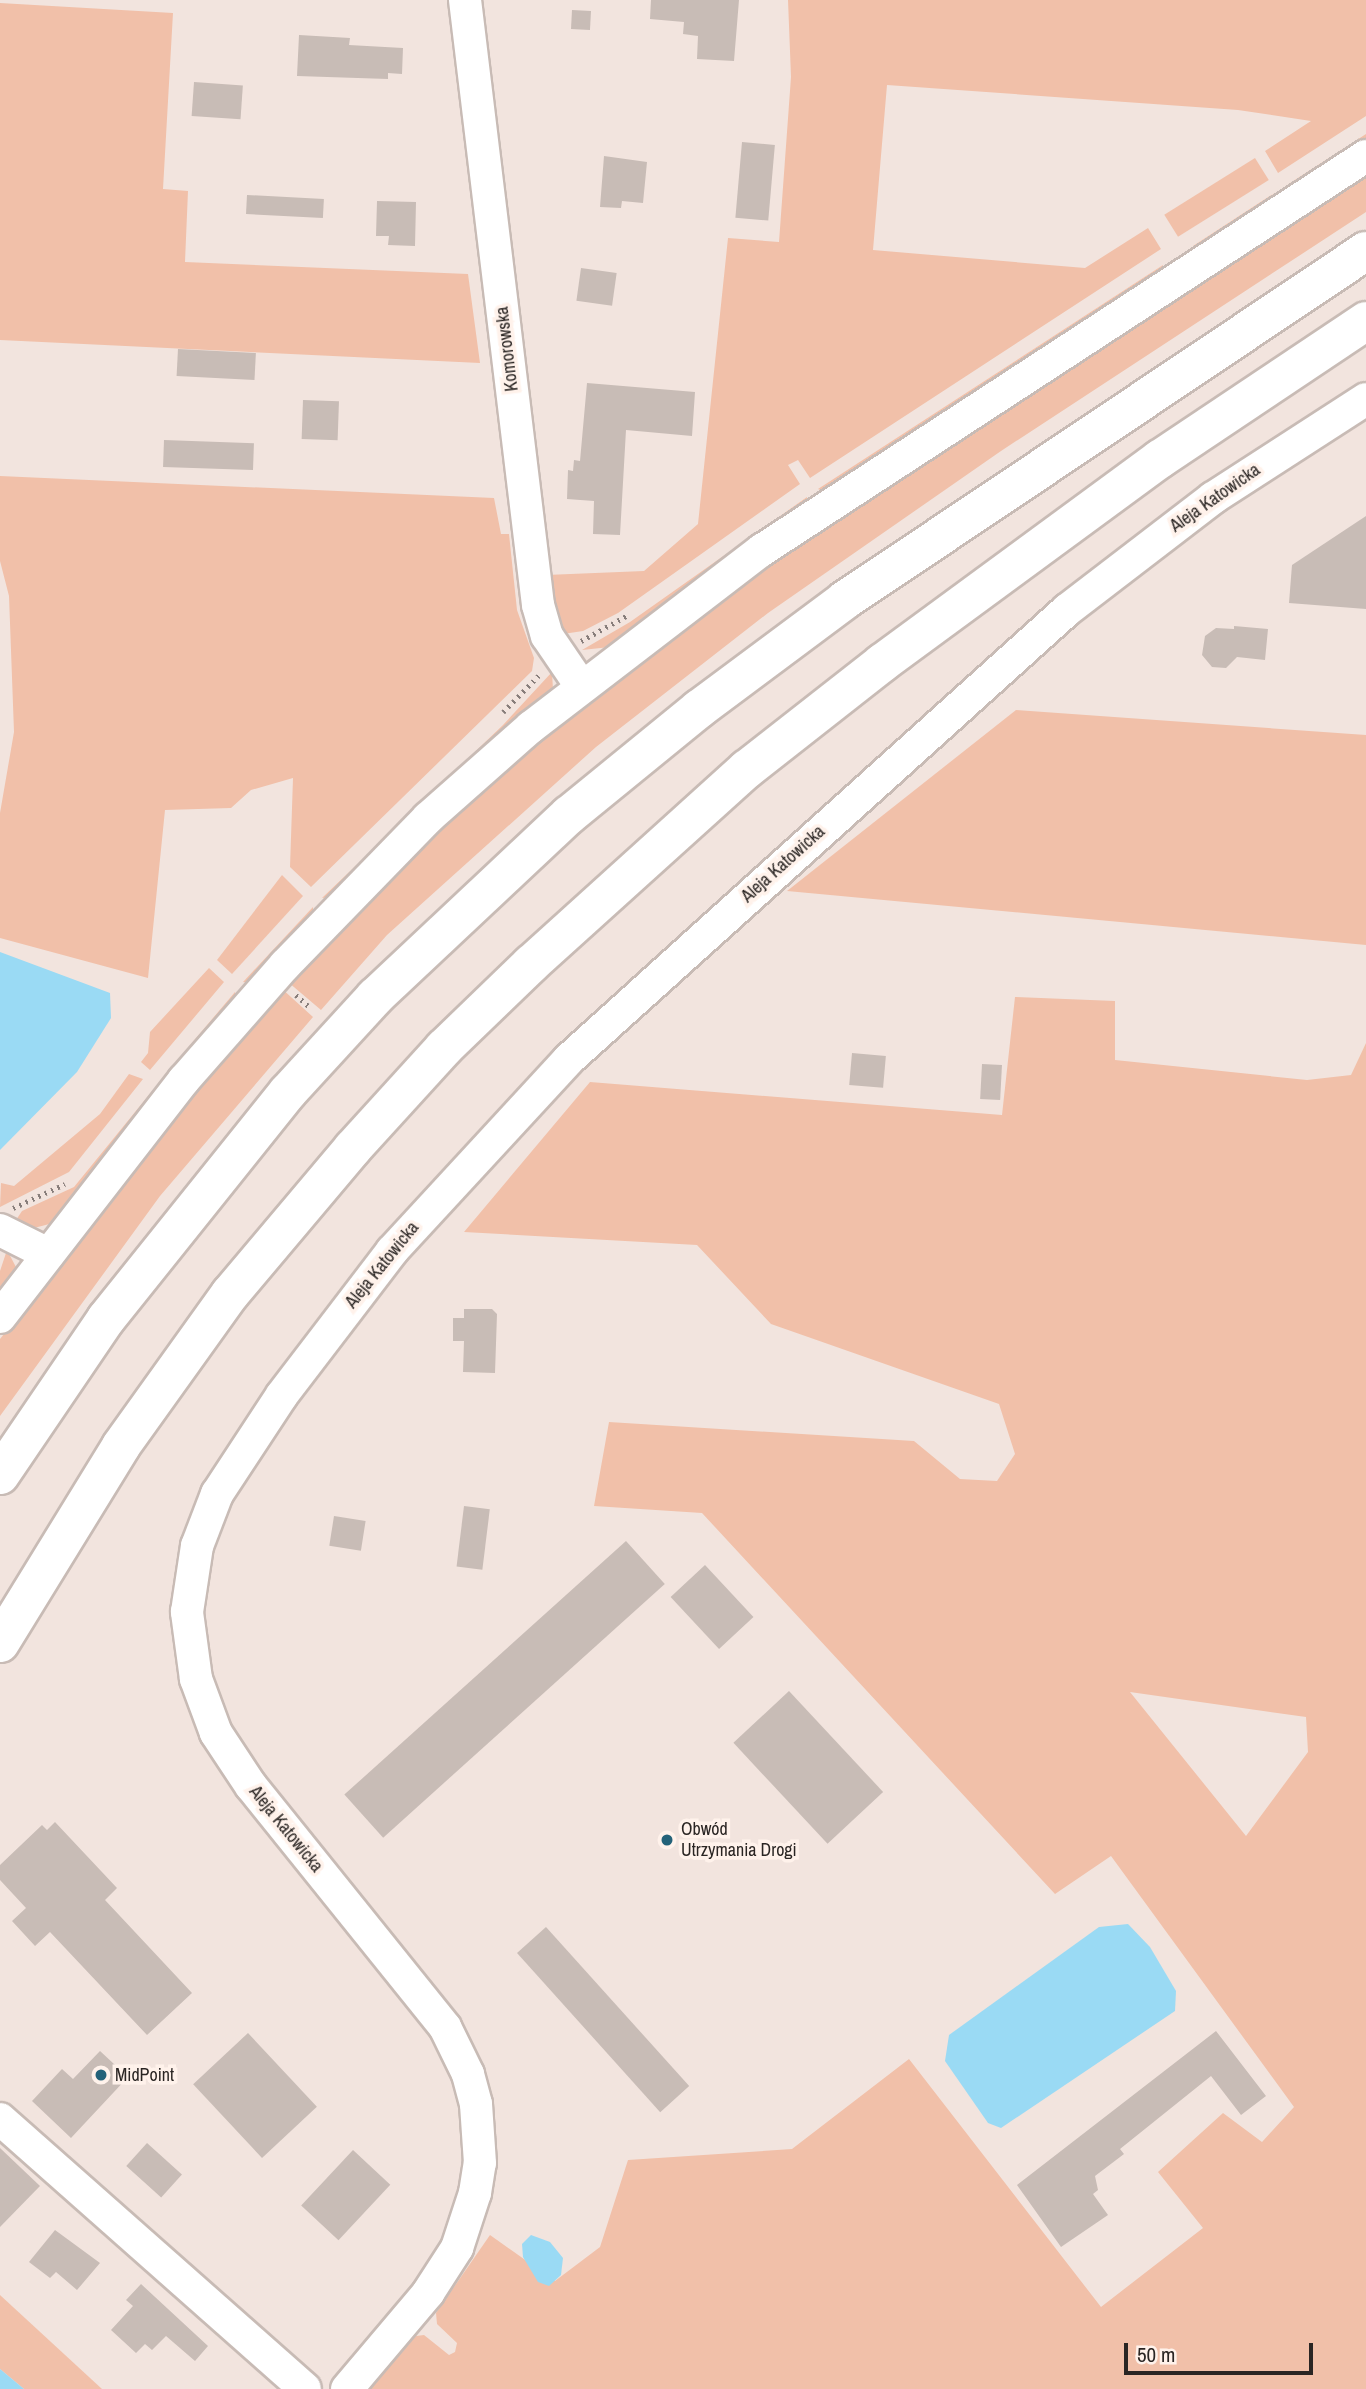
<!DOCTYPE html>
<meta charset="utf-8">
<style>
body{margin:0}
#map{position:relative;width:1366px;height:2389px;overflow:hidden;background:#f2e4de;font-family:"Archivo Narrow",sans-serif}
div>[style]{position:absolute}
.green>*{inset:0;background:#f1c0a9;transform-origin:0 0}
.water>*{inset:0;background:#9adaf4}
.building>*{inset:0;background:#c8bcb6;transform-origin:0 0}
.path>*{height:4.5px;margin-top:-2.25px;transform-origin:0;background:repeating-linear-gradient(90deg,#877d7a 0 2px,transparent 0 7px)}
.roads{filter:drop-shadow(2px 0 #c8bbb5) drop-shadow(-2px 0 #c8bbb5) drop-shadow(0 2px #c8bbb5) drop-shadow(0 -2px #c8bbb5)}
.minor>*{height:32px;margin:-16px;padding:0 16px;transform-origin:16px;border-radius:16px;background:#fff}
.highway>*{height:38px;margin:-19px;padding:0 19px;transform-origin:19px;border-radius:19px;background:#fff}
.dots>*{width:19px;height:19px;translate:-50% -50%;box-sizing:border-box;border:4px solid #fff2eb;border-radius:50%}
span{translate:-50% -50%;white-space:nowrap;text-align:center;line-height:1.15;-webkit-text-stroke:7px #fff2eb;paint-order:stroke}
.street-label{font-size:18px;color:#2a2523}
.poi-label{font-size:18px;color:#2a2523}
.left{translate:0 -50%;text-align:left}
.scale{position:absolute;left:1124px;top:2343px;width:189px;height:32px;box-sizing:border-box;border:4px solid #2a2523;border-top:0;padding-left:9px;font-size:21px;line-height:24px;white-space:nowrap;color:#2a2523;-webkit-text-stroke:5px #fff2eb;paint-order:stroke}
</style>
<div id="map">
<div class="green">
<i style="clip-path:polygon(788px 0,1366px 0,1366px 116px,1278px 173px,1265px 151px,1311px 121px,1238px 110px,887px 85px,873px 250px,1085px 268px,1148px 228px,1161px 249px,810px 478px,798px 460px,788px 465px,800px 484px,618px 613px,583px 631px,563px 634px,546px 575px,644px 571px,698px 524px,728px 238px,779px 242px,791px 77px)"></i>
<i style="clip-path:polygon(0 3px,173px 13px,163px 189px,188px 191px,185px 262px,468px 274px,480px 363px,0 340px)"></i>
<i style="clip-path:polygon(1366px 134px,1366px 142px,1287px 185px)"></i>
<i style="left:1255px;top:158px;width:26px;height:107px;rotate:58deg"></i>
<i style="clip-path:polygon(1366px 171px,1366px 212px,1001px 451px,768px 613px,596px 747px,387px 935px,321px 1010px,288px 982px,441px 824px,567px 713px,771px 561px)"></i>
<i style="clip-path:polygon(1276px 192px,1203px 248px,1193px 246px)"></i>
<i style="clip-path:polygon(1163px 265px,1162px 272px,825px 492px,818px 489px)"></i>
<i style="clip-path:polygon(0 476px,494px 498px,501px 534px,509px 534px,517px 610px,534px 658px,532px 671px,311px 887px,290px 867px,293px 778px,251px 790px,231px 808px,165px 810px,148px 978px,0 938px,0 813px,14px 732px,9px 596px,0 561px)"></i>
<i style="clip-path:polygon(807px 497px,807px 502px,610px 647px,582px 650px,630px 622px)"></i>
<i style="clip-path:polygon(552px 672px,553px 690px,331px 897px,322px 898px,503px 725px)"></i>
<i style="clip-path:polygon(1016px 710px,1366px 735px,1366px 945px,787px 891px)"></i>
<i style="clip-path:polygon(282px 875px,303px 896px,232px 974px,217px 960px)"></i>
<i style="clip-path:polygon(313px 907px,313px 917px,250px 983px,243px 982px)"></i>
<i style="clip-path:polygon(209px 968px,224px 982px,150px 1070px,141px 1062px,148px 1053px,150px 1032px)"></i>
<i style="clip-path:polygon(280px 987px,313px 1017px,160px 1196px,0 1416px,0 1339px)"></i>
<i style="clip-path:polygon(235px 992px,236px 1000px,164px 1076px)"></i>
<i style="clip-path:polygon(evenodd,1015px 997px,1115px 1001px,1115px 1060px,1307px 1080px,1351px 1075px,1366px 1043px,1366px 2389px,368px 2389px,416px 2336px,424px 2335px,449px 2355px,455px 2352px,457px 2343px,437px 2324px,436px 2313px,490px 2235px,555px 2281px,600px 2247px,628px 2160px,792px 2149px,909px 2059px,1101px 2307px,1203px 2228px,1158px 2172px,1223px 2113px,1262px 2142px,1294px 2107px,1111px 1856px,1055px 1894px,702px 1513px,594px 1506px,609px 1422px,914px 1441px,960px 1479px,997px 1481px,1015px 1454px,999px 1404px,771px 1324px,697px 1245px,464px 1232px,590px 1082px,1002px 1115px,1015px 997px,1130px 1692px,1306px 1717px,1308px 1752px,1246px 1836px,1130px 1692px)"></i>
<i style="clip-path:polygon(129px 1074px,143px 1079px,69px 1172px,0 1207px,1px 1183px,14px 1186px,100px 1114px)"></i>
<i style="clip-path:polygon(153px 1090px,154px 1098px,57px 1222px,34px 1228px,16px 1220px,22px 1211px,74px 1187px)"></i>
<i style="clip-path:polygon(7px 1250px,17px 1269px,0 1298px,0 1271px)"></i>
<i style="clip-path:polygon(0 2295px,102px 2389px,24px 2389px,0 2369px)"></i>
</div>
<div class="water">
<i style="clip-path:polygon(0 952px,110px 993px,111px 1018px,77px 1072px,0 1150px)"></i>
<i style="clip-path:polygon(1128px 1924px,1150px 1947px,1176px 1991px,1175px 2011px,1001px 2128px,988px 2123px,945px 2061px,949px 2035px,1099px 1927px)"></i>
<i style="clip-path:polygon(531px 2235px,550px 2242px,563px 2258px,561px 2275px,549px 2286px,538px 2282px,523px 2257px,522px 2244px)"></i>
<i style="clip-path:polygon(0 2369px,24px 2389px,0 2389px)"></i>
</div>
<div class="building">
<i style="clip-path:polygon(651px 0,739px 0,734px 61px,697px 59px,698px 36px,683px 34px,684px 22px,650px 19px)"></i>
<i style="left:572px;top:10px;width:19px;height:19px;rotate:3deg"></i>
<i style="clip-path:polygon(299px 35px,350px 38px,349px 45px,403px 48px,402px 74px,388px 73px,388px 79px,297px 76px)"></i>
<i style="left:194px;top:82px;width:49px;height:34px;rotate:4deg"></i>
<i style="left:742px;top:142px;width:33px;height:76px;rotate:5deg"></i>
<i style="clip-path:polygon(604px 156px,647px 162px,643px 203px,622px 201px,621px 208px,600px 207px)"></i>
<i style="left:247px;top:195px;width:77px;height:19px;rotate:3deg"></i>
<i style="clip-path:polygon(377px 201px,416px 202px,415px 246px,388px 245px,389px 236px,376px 236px)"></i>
<i style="left:581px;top:268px;width:36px;height:33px;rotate:8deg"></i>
<i style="left:178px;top:349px;width:78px;height:27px;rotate:3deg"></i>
<i style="clip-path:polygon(587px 383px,695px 392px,692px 436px,626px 430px,620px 535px,593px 534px,594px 501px,567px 499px,568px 470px,573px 471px,574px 460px,580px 461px)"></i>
<i style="left:303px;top:400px;width:36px;height:39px;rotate:2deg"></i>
<i style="left:164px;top:440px;width:90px;height:27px;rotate:2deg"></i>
<i style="clip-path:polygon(1366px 516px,1366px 609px,1289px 603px,1292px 565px)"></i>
<i style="clip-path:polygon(1234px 626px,1268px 629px,1265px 660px,1237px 657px,1226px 668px,1212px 667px,1202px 655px,1205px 636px,1216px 628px,1234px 629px)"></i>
<i style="left:852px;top:1053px;width:34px;height:32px;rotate:5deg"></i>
<i style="left:982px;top:1064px;width:20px;height:35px;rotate:3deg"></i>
<i style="clip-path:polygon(464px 1309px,492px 1309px,497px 1314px,495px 1373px,463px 1372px,464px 1341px,453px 1341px,453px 1318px,464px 1318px)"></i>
<i style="left:464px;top:1506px;width:26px;height:61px;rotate:7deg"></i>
<i style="left:334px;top:1516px;width:32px;height:30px;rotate:9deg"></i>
<i style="left:626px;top:1541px;width:58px;height:379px;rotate:48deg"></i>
<i style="left:705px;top:1565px;width:71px;height:47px;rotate:47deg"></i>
<i style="left:789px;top:1691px;width:138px;height:76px;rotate:47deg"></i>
<i style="clip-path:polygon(55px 1822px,117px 1888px,105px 1900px,192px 1993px,147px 2035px,50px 1932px,35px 1946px,12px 1921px,26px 1908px,0 1880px,0 1865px,42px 1825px,47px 1830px)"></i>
<i style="left:546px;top:1927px;width:214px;height:39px;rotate:48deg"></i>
<i style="clip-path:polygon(1216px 2031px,1266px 2096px,1241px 2115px,1211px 2076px,1120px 2149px,1124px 2154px,1095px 2176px,1098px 2190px,1093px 2194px,1108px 2215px,1061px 2247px,1017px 2185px)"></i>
<i style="left:248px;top:2033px;width:101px;height:75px;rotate:47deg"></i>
<i style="clip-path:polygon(100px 2051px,128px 2077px,71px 2138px,32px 2101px,62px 2069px,73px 2079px)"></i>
<i style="left:147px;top:2143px;width:47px;height:31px;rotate:42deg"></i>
<i style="clip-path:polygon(0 2148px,40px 2186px,0 2227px)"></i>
<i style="left:353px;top:2150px;width:51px;height:76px;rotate:43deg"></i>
<i style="clip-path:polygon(55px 2230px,100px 2263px,77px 2290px,56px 2272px,50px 2278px,29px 2262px)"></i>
<i style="clip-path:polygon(141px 2284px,208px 2346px,195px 2361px,166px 2336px,152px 2350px,145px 2344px,136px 2353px,111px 2330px,133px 2306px,126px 2300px)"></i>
</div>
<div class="path">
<i style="left:581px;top:641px;width:54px;rotate:-29deg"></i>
<i style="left:503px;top:712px;width:54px;rotate:-45.7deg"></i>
<i style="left:296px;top:995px;width:20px;rotate:41deg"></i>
<i style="left:13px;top:1208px;width:57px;rotate:-24.8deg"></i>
</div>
<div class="roads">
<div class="minor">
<i style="left:465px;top:0;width:609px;rotate:83.12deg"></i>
<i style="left:538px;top:605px;width:32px;rotate:74deg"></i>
<i style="left:547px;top:636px;width:60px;rotate:55.8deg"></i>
<i style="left:0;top:1230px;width:54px;rotate:26.6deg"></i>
<i style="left:0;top:1317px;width:300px;rotate:-52.2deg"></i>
<i style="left:184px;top:1080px;width:153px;rotate:-48.7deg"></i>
<i style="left:285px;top:965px;width:205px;rotate:-45.8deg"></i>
<i style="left:428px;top:818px;width:137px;rotate:-41.5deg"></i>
<i style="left:531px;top:727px;width:291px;rotate:-37.5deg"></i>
<i style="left:762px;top:550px;width:721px;rotate:-33.12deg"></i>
<i style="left:0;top:2119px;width:407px;rotate:41.5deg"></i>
<i style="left:347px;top:2389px;width:126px;rotate:-49.8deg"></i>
<i style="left:428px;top:2293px;width:54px;rotate:-57.2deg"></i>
<i style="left:457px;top:2248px;width:58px;rotate:-71.9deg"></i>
<i style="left:475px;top:2193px;width:30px;rotate:-81deg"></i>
<i style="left:480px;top:2163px;width:59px;rotate:-93.9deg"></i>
<i style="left:476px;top:2104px;width:31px;rotate:-105deg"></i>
<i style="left:468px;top:2074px;width:52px;rotate:-116.1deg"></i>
<i style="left:445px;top:2027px;width:309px;rotate:-128.8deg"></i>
<i style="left:251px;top:1786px;width:64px;rotate:-123.4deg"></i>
<i style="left:216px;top:1733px;width:58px;rotate:-110.3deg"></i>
<i style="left:196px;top:1679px;width:68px;rotate:-97.7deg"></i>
<i style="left:187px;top:1612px;width:67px;rotate:-81.4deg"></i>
<i style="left:197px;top:1546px;width:56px;rotate:-69deg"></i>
<i style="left:217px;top:1494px;width:118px;rotate:-56.7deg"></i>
<i style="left:282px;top:1395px;width:181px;rotate:-52.6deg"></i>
<i style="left:392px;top:1251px;width:260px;rotate:-47.3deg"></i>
<i style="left:568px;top:1060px;width:672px;rotate:-42.04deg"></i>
<i style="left:1067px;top:610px;width:184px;rotate:-37.5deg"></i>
<i style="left:1213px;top:498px;width:182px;rotate:-32.9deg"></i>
</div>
<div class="highway">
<i style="left:0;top:1475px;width:189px;rotate:-55.8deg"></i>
<i style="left:106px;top:1319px;width:291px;rotate:-51.3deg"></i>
<i style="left:288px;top:1092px;width:129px;rotate:-47.5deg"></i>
<i style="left:375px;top:997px;width:266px;rotate:-43.2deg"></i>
<i style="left:569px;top:815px;width:168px;rotate:-39.2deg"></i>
<i style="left:699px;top:709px;width:182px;rotate:-36.7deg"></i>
<i style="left:845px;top:600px;width:627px;rotate:-33.82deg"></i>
<i style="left:0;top:1643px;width:231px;rotate:-58.4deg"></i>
<i style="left:121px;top:1446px;width:187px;rotate:-54.4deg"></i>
<i style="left:230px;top:1294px;width:191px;rotate:-49.9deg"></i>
<i style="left:353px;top:1148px;width:135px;rotate:-47.7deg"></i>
<i style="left:444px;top:1048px;width:121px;rotate:-44deg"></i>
<i style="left:531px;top:964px;width:291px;rotate:-42.1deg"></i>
<i style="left:747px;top:769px;width:172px;rotate:-38.1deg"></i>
<i style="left:882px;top:663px;width:345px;rotate:-36.3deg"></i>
<i style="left:1160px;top:459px;width:248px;rotate:-33.8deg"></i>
</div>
</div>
<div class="dots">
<i style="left:667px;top:1840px;background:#246279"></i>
<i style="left:101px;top:2075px;background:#246279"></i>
</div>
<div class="street-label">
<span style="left:507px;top:349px;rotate:-97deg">Komorowska</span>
<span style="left:1215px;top:498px;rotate:-35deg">Aleja Katowicka</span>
<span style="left:783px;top:864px;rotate:-42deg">Aleja Katowicka</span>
<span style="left:382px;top:1265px;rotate:-51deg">Aleja Katowicka</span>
<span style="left:286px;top:1829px;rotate:51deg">Aleja Katowicka</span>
</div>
<div class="poi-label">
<span class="left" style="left:681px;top:1840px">Obwód<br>Utrzymania Drogi</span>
<span class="left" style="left:115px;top:2075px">MidPoint</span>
</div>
<div class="scale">50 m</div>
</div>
